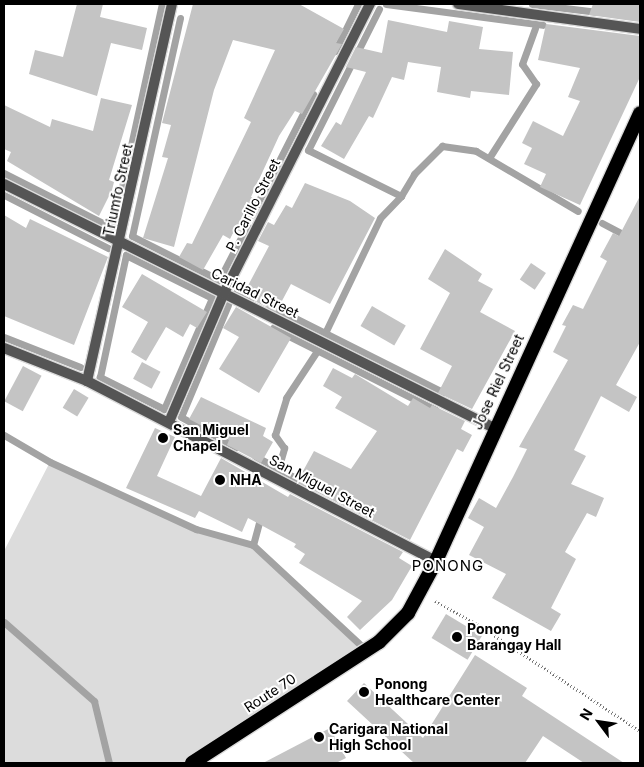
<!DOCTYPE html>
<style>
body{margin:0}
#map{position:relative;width:644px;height:767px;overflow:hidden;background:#fff;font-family:Inter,sans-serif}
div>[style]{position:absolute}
.green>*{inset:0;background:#dcdcdc}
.stream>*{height:7px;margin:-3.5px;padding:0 3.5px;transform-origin:3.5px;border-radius:3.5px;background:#a3a3a3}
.building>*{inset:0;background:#c4c4c4;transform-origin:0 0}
.path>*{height:3px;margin-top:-1.5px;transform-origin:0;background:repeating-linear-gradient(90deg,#777 0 1px,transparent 0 3.5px)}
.roads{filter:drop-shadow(1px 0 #dbdbdb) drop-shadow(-1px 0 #dbdbdb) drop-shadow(0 1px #dbdbdb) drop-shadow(0 -1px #dbdbdb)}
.minor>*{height:10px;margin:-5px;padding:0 5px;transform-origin:5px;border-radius:5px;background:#555}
.trunk>*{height:14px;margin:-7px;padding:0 7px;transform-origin:7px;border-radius:7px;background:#000}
.dots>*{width:14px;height:14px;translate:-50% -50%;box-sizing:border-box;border:2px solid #fff;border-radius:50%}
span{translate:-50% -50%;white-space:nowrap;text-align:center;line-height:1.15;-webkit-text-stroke:4px #fff;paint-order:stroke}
.street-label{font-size:14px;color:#000}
.poi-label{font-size:14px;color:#000;font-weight:700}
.left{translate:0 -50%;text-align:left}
.neighbourhood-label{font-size:15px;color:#000;letter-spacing:1px}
.frame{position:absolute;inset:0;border:5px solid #000;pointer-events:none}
.north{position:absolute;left:574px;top:697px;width:50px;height:50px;-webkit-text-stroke:4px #fff;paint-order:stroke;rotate:301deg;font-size:14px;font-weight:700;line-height:20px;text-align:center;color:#000}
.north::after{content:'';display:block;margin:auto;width:18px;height:22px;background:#000;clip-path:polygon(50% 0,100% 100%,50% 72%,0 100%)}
</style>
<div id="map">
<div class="green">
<i style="clip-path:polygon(50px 462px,196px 529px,253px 545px,366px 650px,192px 763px,4px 763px,4px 551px)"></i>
</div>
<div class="stream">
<i style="left:386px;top:4px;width:158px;rotate:7.6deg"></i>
<i style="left:532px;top:4px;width:66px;rotate:6.9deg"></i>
<i style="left:379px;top:9px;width:158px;rotate:116.7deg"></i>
<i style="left:308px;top:150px;width:104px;rotate:26.3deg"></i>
<i style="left:180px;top:18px;width:223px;rotate:102.4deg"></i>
<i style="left:132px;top:236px;width:97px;rotate:26.8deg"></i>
<i style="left:219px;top:280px;width:61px;rotate:-62.6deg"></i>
<i style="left:335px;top:51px;width:52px;rotate:-63.9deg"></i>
<i style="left:489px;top:158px;width:88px;rotate:-57.6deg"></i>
<i style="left:536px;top:84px;width:24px;rotate:-125deg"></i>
<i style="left:522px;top:64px;width:38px;rotate:-70deg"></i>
<i style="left:4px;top:173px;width:122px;rotate:26.8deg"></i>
<i style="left:113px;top:228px;width:229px;rotate:-77.7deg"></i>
<i style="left:4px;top:195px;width:117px;rotate:27deg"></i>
<i style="left:251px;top:216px;width:137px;rotate:-63.1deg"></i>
<i style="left:602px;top:223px;width:43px;rotate:27.8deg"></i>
<i style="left:126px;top:255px;width:96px;rotate:26.6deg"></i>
<i style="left:212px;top:298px;width:121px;rotate:113.4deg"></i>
<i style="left:164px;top:409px;width:72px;rotate:-153.4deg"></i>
<i style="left:100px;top:377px;width:125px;rotate:-78deg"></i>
<i style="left:237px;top:290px;width:17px;rotate:24deg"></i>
<i style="left:228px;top:305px;width:121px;rotate:112.8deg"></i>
<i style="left:181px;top:417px;width:63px;rotate:28.6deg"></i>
<i style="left:269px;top:305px;width:195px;rotate:26.6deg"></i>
<i style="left:273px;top:328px;width:182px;rotate:26.7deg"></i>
<i style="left:325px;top:333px;width:127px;rotate:-64.4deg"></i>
<i style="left:380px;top:218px;width:30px;rotate:-46deg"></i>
<i style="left:401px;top:196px;width:26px;rotate:-59deg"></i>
<i style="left:414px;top:174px;width:40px;rotate:-45deg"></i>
<i style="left:442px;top:146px;width:34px;rotate:8deg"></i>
<i style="left:476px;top:151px;width:118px;rotate:30.5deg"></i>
<i style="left:4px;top:337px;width:82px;rotate:21.5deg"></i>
<i style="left:4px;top:435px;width:53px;rotate:30.4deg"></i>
<i style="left:50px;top:462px;width:161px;rotate:24.7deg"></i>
<i style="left:196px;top:529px;width:59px;rotate:15.7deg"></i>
<i style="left:253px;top:545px;width:154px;rotate:42.9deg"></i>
<i style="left:255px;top:456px;width:57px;rotate:28.4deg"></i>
<i style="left:279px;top:466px;width:19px;rotate:-74deg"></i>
<i style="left:284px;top:448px;width:16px;rotate:-125deg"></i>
<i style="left:275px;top:435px;width:39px;rotate:-73deg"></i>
<i style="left:286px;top:398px;width:56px;rotate:-56.6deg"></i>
<i style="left:253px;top:545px;width:31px;rotate:-75deg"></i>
<i style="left:4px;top:622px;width:120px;rotate:41.3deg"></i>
<i style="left:94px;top:701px;width:64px;rotate:76.4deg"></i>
</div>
<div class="building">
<i style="clip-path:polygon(77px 4px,103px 4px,100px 17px,147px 28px,142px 50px,111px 43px,97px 96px,29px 74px,35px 50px,63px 57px)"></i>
<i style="clip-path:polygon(193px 4px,299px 4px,344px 29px,336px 43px,342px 44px,302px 114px,295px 111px,279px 136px,251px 197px,258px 201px,246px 234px,235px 229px,230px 239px,223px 235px,203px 270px,179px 257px,187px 243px,192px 244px,251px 122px,244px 118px,275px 50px,233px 40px,214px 90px,174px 247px,143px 238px,168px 158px,162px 157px,171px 125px,162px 123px)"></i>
<i style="clip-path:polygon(593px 4px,640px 4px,640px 22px,589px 15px)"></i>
<i style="clip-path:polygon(388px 20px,447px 32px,449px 21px,483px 27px,479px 49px,513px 52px,509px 95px,471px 91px,470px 98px,437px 92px,441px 67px,408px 62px,404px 80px,392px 77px,373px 118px,369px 116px,344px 159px,321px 146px,336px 122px,341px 125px,366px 72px,346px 67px,356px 47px,382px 53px)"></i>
<i style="clip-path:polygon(546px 24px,640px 36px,640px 77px,580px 205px,540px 187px,546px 174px,524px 164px,532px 148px,522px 143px,533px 121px,563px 136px,580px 101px,568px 97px,580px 68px,538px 60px)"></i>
<i style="clip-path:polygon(101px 98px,132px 105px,109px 180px,114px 182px,112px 190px,99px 216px,7px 161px,11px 152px,4px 149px,4px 105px,50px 127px,52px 119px,93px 131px)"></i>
<i style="clip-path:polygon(305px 183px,350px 201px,375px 218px,330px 304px,291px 284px,276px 312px,243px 295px,269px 246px,258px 241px,268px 222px,274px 225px,286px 205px,292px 208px)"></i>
<i style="clip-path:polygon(640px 196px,640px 342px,616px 385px,637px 397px,629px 412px,601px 396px,574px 450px,586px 456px,571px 484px,604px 498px,596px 517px,587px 513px,565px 552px,576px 559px,551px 608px,561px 614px,551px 631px,492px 598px,506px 574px,469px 555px,484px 527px,468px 518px,479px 498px,496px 508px,513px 477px,527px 449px,519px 447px,568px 360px,553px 352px,566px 326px,562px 325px,573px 305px,583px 309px,607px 261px,600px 257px,613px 233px,619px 236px)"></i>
<i style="clip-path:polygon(4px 215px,26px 228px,30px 219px,108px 257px,74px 345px,4px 316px)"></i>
<i style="clip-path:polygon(445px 249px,482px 274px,478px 281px,493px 289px,480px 312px,515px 331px,472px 409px,438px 393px,452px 366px,420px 349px,450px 293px,428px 279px)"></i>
<i style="left:531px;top:263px;width:18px;height:20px;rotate:34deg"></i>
<i style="clip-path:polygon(142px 274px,207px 312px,197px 328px,190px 324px,183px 337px,166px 327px,146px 361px,131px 352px,148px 322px,122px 307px)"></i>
<i style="left:372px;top:306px;width:39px;height:23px;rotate:30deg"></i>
<i style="clip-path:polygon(236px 307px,291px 338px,259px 393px,219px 369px,239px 337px,223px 328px)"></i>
<i style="left:142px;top:362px;width:21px;height:19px;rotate:28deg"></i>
<i style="left:23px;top:366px;width:21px;height:40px;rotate:28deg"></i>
<i style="clip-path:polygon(333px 368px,352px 378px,355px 374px,408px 406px,413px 398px,430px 408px,432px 405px,465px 421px,461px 429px,472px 435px,463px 452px,457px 449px,410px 540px,297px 482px,314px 451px,351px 469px,377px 431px,335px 408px,342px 397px,323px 386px)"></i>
<i style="left:74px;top:389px;width:17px;height:22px;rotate:31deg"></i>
<i style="clip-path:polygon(201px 397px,266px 428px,263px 436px,273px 442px,261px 463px,227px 445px,229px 440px,189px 419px)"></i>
<i style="clip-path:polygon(155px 428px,175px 437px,157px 476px,201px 496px,221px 458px,288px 497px,290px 494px,403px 552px,399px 558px,412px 566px,392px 600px,360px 630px,347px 617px,362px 601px,299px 563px,305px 554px,294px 547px,296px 544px,248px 518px,242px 532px,199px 511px,195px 518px,126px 488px)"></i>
<i style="left:446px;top:614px;width:42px;height:28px;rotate:31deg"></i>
<i style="clip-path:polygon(475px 655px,527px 688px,522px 696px,624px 763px,584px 763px,543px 736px,525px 763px,414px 763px,347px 701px,364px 683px,423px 738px)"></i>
<i style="clip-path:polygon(330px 728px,346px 758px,336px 763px,263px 763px)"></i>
</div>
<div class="path">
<i style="left:435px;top:601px;width:48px;rotate:28.7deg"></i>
<i style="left:477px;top:624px;width:195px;rotate:33.3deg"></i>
</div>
<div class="roads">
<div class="minor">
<i style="left:458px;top:4px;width:184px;rotate:7.8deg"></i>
<i style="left:4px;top:184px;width:547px;rotate:26.47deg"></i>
<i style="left:4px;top:348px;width:89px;rotate:21.7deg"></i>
<i style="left:87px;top:381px;width:393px;rotate:27.3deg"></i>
<i style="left:87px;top:381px;width:386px;rotate:-77.3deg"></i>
<i style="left:169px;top:422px;width:140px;rotate:-66.9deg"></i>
<i style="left:224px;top:293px;width:324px;rotate:-63.2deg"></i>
</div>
<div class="trunk">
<i style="left:192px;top:763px;width:223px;rotate:-32.9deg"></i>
<i style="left:379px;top:642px;width:41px;rotate:-45deg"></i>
<i style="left:408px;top:613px;width:59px;rotate:-61.7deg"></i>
<i style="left:436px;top:561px;width:492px;rotate:-65.5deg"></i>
</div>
</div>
<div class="dots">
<i style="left:163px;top:438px;background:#000"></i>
<i style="left:220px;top:480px;background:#000"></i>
<i style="left:457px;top:637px;background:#000"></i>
<i style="left:364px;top:692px;background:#000"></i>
<i style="left:319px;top:737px;background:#000"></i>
</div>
<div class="street-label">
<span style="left:118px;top:190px;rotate:-78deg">Triumfo Street</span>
<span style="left:253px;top:205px;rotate:-63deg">P. Carillo Street</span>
<span style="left:255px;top:293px;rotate:26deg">Caridad Street</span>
<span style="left:498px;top:382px;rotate:-65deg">Jose Riel Street</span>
<span style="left:322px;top:486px;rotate:28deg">San Miguel Street</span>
<span style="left:270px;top:693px;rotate:-33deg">Route 70</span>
</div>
<div class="poi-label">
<span class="left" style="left:173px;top:438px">San Miguel<br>Chapel</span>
<span class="left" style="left:230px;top:480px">NHA</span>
<span class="left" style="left:467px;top:637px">Ponong<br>Barangay Hall</span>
<span class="left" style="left:375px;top:692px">Ponong<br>Healthcare Center</span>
<span class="left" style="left:329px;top:737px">Carigara National<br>High School</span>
</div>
<div class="neighbourhood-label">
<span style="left:448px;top:566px">PONONG</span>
</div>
<div class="frame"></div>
<div class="north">N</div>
</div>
